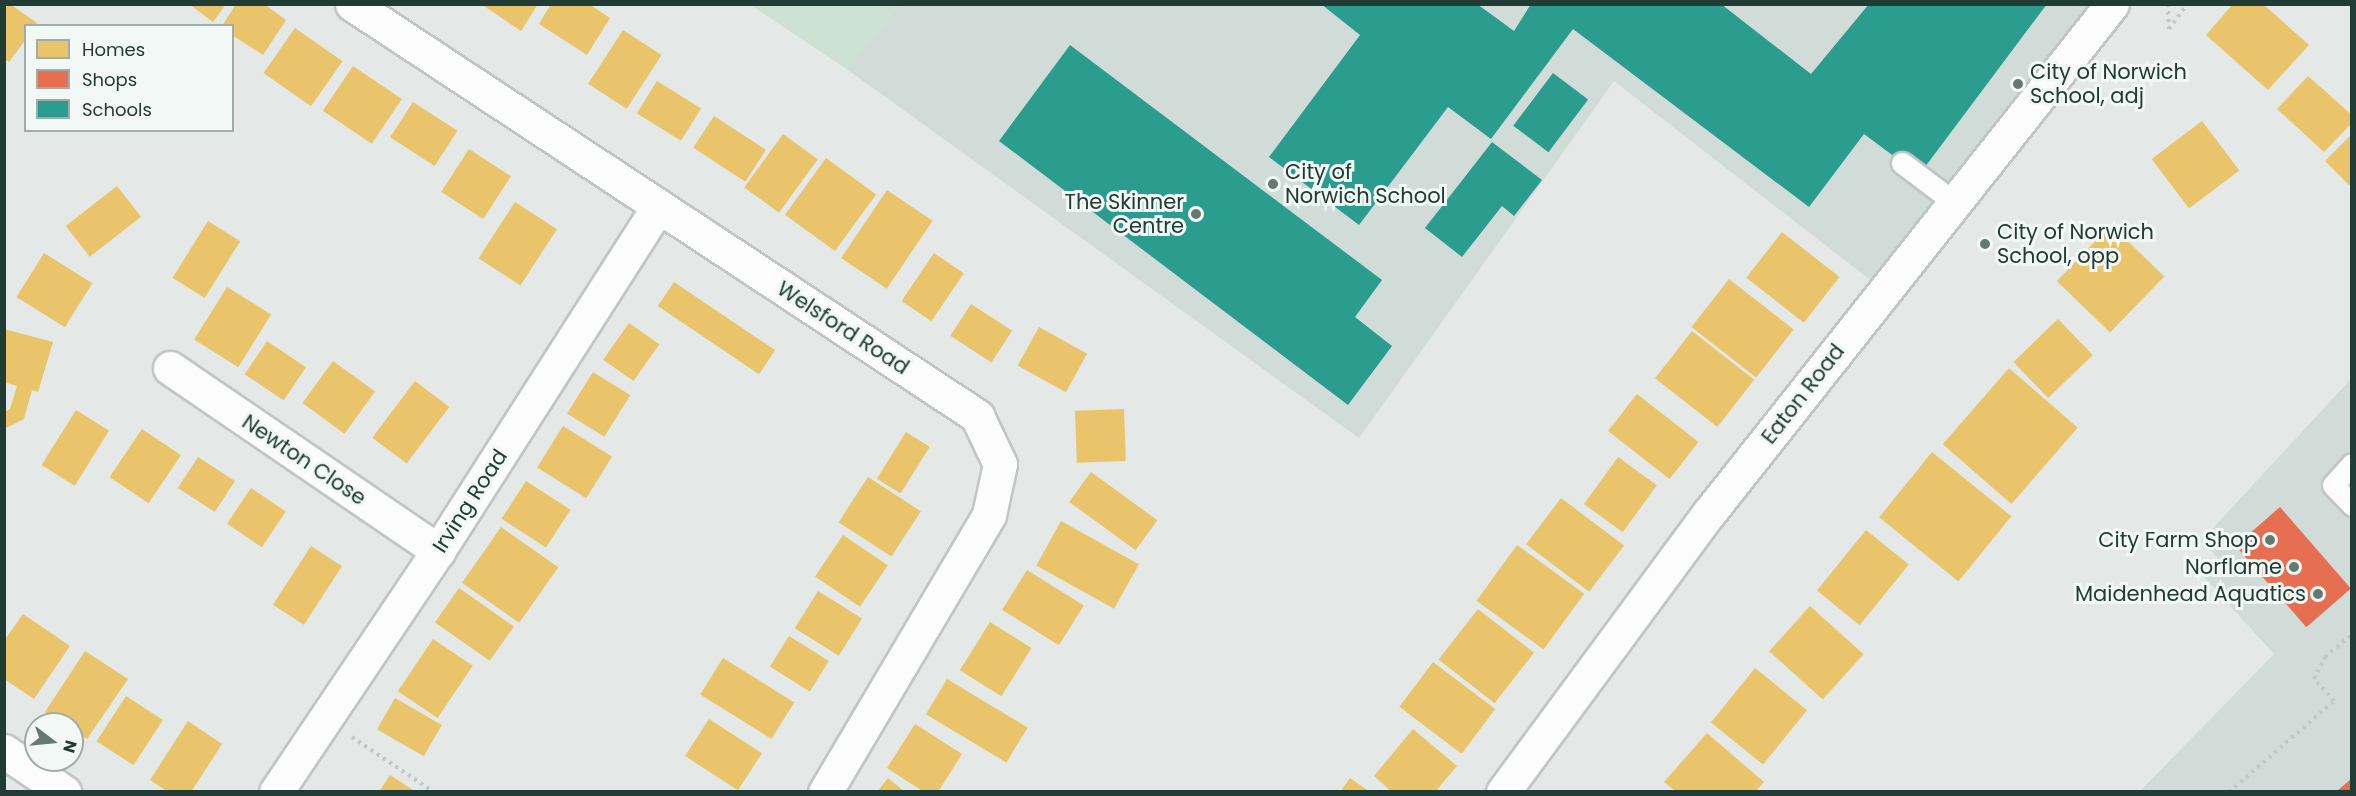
<!DOCTYPE html>
<style>
body{margin:0}
#map{position:relative;width:2356px;height:796px;overflow:hidden;background:#e4e9e7;font-family:Poppins,sans-serif}
div>[style]{position:absolute}
.built>*{inset:0;background:#d1dbd7}
.green>*{inset:0;background:#cde2d3}
.homes>*{inset:0;background:#e9c46a;transform-origin:0 0}
.shops>*{inset:0;background:#e76f51;transform-origin:0 0}
.schools>*{inset:0;background:#2a9d8f;transform-origin:0 0}
.path>*{height:4px;margin-top:-2px;transform-origin:0;background:repeating-linear-gradient(90deg,#c1c9c5 0 3px,transparent 0 7.5px)}
.roads{filter:drop-shadow(2px 0 #c1c6c4) drop-shadow(-2px 0 #c1c6c4) drop-shadow(0 2px #c1c6c4) drop-shadow(0 -2px #c1c6c4)}
.service>*{height:21px;margin:-10.5px;padding:0 10.5px;transform-origin:10.5px;border-radius:10.5px;background:#fbfcfb}
.minor>*{height:33px;margin:-16.5px;padding:0 16.5px;transform-origin:16.5px;border-radius:16.5px;background:#fbfcfb}
.dots>*{width:16px;height:16px;translate:-50% -50%;box-sizing:border-box;border:3px solid #f2f8f5;border-radius:50%}
span{translate:-50% -50%;white-space:nowrap;text-align:center;line-height:1.15;-webkit-text-stroke:6px #f2f8f5;paint-order:stroke}
.poi-label{font-size:21px;color:#213c35}
.left{translate:0 -50%;text-align:left}
.right{translate:-100% -50%;text-align:right}
.street-label{font-size:21px;color:#213c35}
.frame{position:absolute;inset:0;border:6px solid #213c35;pointer-events:none}
.legend{position:absolute;left:24px;top:24px;width:210px;height:108px;box-sizing:border-box;background:#f2f8f5;border:2px solid #9eada8;margin:0;padding:8px 10px;list-style:none;font-size:18px;color:#213c35}
.legend li{display:flex;align-items:center;gap:12px;height:30px}
.legend b{width:30px;border:2px solid #9eada8}
.north{position:absolute;left:24px;top:712px;width:60px;height:60px;box-sizing:border-box;background:#f2f8f5;border:2px solid #9eada8;border-radius:50%;rotate:106deg;font-size:16px;font-weight:700;line-height:24px;text-align:center;color:#213c35}
.north::after{content:'';display:block;margin:auto;width:21px;height:27px;background:#657973;clip-path:polygon(50% 0,100% 100%,50% 72%,0 100%)}
</style>
<div id="map">
<div class="built">
<i style="clip-path:polygon(751px 5px,2108px 5px,1878px 286px,1614px 81px,1359px 438px,848px 70px)"></i>
<i style="clip-path:polygon(2351px 379px,2351px 791px,2139px 792px,2274px 654px,2202px 575px,2218px 558px,2201px 541px)"></i>
</div>
<div class="green">
<i style="clip-path:polygon(751px 5px,901px 4px,901px 5px,848px 70px)"></i>
</div>
<div class="homes">
<i style="clip-path:polygon(4px 4px,10px 4px,37px 23px,35px 26px,26px 26px,26px 39px,9px 62px,4px 59px)"></i>
<i style="clip-path:polygon(189px 4px,226px 4px,213px 22px)"></i>
<i style="clip-path:polygon(236px 4px,264px 4px,286px 20px,263px 55px,232px 35px,232px 26px,222px 26px)"></i>
<i style="clip-path:polygon(481px 4px,538px 4px,521px 31px)"></i>
<i style="clip-path:polygon(551px 4px,589px 4px,610px 18px,587px 55px,539px 24px)"></i>
<i style="clip-path:polygon(2233px 4px,2263px 4px,2309px 45px,2268px 90px,2206px 35px)"></i>
<i style="left:295px;top:28px;width:58px;height:55px;rotate:35deg"></i>
<i style="left:623px;top:30px;width:46px;height:64px;rotate:33deg"></i>
<i style="left:353px;top:66px;width:59px;height:54px;rotate:34deg"></i>
<i style="clip-path:polygon(2308px 76px,2352px 115px,2352px 123px,2324px 152px,2277px 109px)"></i>
<i style="left:657px;top:81px;width:52px;height:38px;rotate:32deg"></i>
<i style="left:413px;top:102px;width:53px;height:42px;rotate:33deg"></i>
<i style="left:714px;top:116px;width:62px;height:38px;rotate:33deg"></i>
<i style="left:2202px;top:121px;width:62px;height:63px;rotate:53deg"></i>
<i style="left:783px;top:134px;width:43px;height:66px;rotate:36deg"></i>
<i style="clip-path:polygon(2352px 134px,2352px 188px,2325px 161px)"></i>
<i style="left:469px;top:149px;width:50px;height:51px;rotate:33deg"></i>
<i style="left:826px;top:158px;width:62px;height:70px;rotate:36deg"></i>
<i style="left:117px;top:186px;width:39px;height:65px;rotate:52deg"></i>
<i style="left:887px;top:190px;width:55px;height:82px;rotate:34deg"></i>
<i style="left:515px;top:202px;width:50px;height:67px;rotate:33deg"></i>
<i style="left:208px;top:221px;width:38px;height:67px;rotate:32deg"></i>
<i style="left:2111px;top:225px;width:74px;height:78px;rotate:44deg"></i>
<i style="left:1782px;top:232px;width:73px;height:58px;rotate:38deg"></i>
<i style="left:44px;top:253px;width:57px;height:52px;rotate:32deg"></i>
<i style="left:934px;top:253px;width:36px;height:58px;rotate:34deg"></i>
<i style="left:1729px;top:279px;width:82px;height:61px;rotate:38deg"></i>
<i style="left:674px;top:282px;width:122px;height:29px;rotate:34deg"></i>
<i style="left:227px;top:287px;width:52px;height:62px;rotate:32deg"></i>
<i style="left:971px;top:304px;width:49px;height:38px;rotate:33deg"></i>
<i style="left:2058px;top:319px;width:50px;height:62px;rotate:46deg"></i>
<i style="left:629px;top:323px;width:37px;height:45px;rotate:35deg"></i>
<i style="left:1039px;top:327px;width:55px;height:44px;rotate:29deg"></i>
<i style="clip-path:polygon(4px 329px,53px 342px,38px 392px,32px 390px,24px 419px,4px 429px,4px 412px,10px 409px,17px 386px,4px 382px)"></i>
<i style="left:1692px;top:331px;width:79px;height:60px;rotate:38deg"></i>
<i style="left:267px;top:341px;width:47px;height:40px;rotate:34deg"></i>
<i style="left:333px;top:361px;width:52px;height:52px;rotate:36deg"></i>
<i style="left:2009px;top:368px;width:91px;height:101px;rotate:41deg"></i>
<i style="left:593px;top:372px;width:44px;height:49px;rotate:32deg"></i>
<i style="left:415px;top:381px;width:43px;height:71px;rotate:37deg"></i>
<i style="left:1637px;top:394px;width:78px;height:47px;rotate:38deg"></i>
<i style="left:1124px;top:409px;width:52px;height:49px;rotate:88deg"></i>
<i style="left:76px;top:410px;width:39px;height:65px;rotate:32deg"></i>
<i style="left:563px;top:426px;width:58px;height:49px;rotate:32deg"></i>
<i style="left:142px;top:429px;width:47px;height:58px;rotate:34deg"></i>
<i style="left:906px;top:432px;width:28px;height:55px;rotate:32deg"></i>
<i style="left:1932px;top:452px;width:102px;height:84px;rotate:39deg"></i>
<i style="left:198px;top:457px;width:44px;height:37px;rotate:33deg"></i>
<i style="left:1618px;top:457px;width:48px;height:58px;rotate:36deg"></i>
<i style="left:1091px;top:472px;width:82px;height:37px;rotate:36deg"></i>
<i style="left:868px;top:477px;width:63px;height:54px;rotate:33deg"></i>
<i style="left:526px;top:481px;width:53px;height:45px;rotate:33deg"></i>
<i style="left:251px;top:488px;width:42px;height:43px;rotate:34deg"></i>
<i style="left:1561px;top:498px;width:79px;height:58px;rotate:37deg"></i>
<i style="left:1061px;top:521px;width:89px;height:51px;rotate:29deg"></i>
<i style="left:501px;top:527px;width:70px;height:68px;rotate:35deg"></i>
<i style="left:1866px;top:530px;width:55px;height:78px;rotate:39deg"></i>
<i style="left:843px;top:535px;width:54px;height:50px;rotate:34deg"></i>
<i style="left:1517px;top:545px;width:83px;height:69px;rotate:36deg"></i>
<i style="left:311px;top:546px;width:37px;height:70px;rotate:33deg"></i>
<i style="left:1027px;top:570px;width:67px;height:47px;rotate:32deg"></i>
<i style="left:459px;top:588px;width:67px;height:42px;rotate:35deg"></i>
<i style="left:818px;top:591px;width:52px;height:44px;rotate:32deg"></i>
<i style="left:1810px;top:606px;width:72px;height:61px;rotate:42deg"></i>
<i style="left:1478px;top:609px;width:71px;height:64px;rotate:38deg"></i>
<i style="clip-path:polygon(23px 614px,70px 646px,34px 699px,4px 679px,4px 641px)"></i>
<i style="left:990px;top:622px;width:49px;height:57px;rotate:32deg"></i>
<i style="left:789px;top:636px;width:47px;height:36px;rotate:32deg"></i>
<i style="left:433px;top:639px;width:48px;height:63px;rotate:34deg"></i>
<i style="clip-path:polygon(85px 651px,128px 679px,87px 739px,72px 729px,72px 724px,64px 724px,45px 712px)"></i>
<i style="left:723px;top:658px;width:84px;height:43px;rotate:32deg"></i>
<i style="left:1433px;top:662px;width:78px;height:56px;rotate:37deg"></i>
<i style="left:1755px;top:668px;width:67px;height:70px;rotate:39deg"></i>
<i style="left:947px;top:679px;width:94px;height:41px;rotate:31deg"></i>
<i style="left:126px;top:696px;width:44px;height:54px;rotate:33deg"></i>
<i style="left:395px;top:698px;width:54px;height:36px;rotate:30deg"></i>
<i style="left:709px;top:719px;width:63px;height:44px;rotate:33deg"></i>
<i style="clip-path:polygon(188px 721px,222px 744px,191px 792px,168px 792px,150px 780px)"></i>
<i style="clip-path:polygon(915px 724px,962px 754px,938px 792px,924px 792px,887px 768px)"></i>
<i style="clip-path:polygon(1413px 729px,1457px 766px,1435px 792px,1392px 792px,1374px 776px)"></i>
<i style="clip-path:polygon(1707px 733px,1764px 782px,1755px 792px,1676px 792px,1664px 782px)"></i>
<i style="clip-path:polygon(390px 775px,416px 792px,379px 792px)"></i>
<i style="clip-path:polygon(888px 778px,905px 792px,877px 792px)"></i>
<i style="clip-path:polygon(1350px 778px,1370px 792px,1340px 792px)"></i>
</div>
<div class="shops">
<i style="left:2280px;top:507px;width:108px;height:59px;rotate:49deg"></i>
<i style="clip-path:polygon(2352px 778px,2352px 792px,2336px 792px)"></i>
</div>
<div class="schools">
<i style="clip-path:polygon(1321px 4px,1477px 4px,1514px 31px,1531px 4px,1721px 4px,1811px 74px,1869px 4px,2047px 4px,1919px 175px,1864px 134px,1809px 207px,1573px 29px,1491px 139px,1448px 107px,1359px 225px,1269px 157px,1360px 35px)"></i>
<i style="clip-path:polygon(1070px 45px,1382px 280px,1355px 317px,1392px 346px,1348px 405px,999px 141px)"></i>
<i style="left:1553px;top:73px;width:44px;height:66px;rotate:37deg"></i>
<i style="clip-path:polygon(1492px 142px,1542px 180px,1514px 216px,1502px 206px,1462px 257px,1425px 228px)"></i>
</div>
<div class="path">
<i style="left:2168px;top:4px;width:25px;rotate:88deg"></i>
<i style="left:2169px;top:29px;width:31px;rotate:-54deg"></i>
<i style="left:352px;top:737px;width:99px;rotate:33.9deg"></i>
<i style="left:2229px;top:792px;width:139px;rotate:-40.9deg"></i>
<i style="left:2334px;top:701px;width:30px;rotate:-132deg"></i>
<i style="left:2314px;top:679px;width:25px;rotate:-63deg"></i>
<i style="left:2325px;top:657px;width:35px;rotate:-40deg"></i>
</div>
<div class="roads">
<div class="service">
<i style="left:1902px;top:163px;width:65px;rotate:36.9deg"></i>
<i style="left:2352px;top:464px;width:28px;rotate:132deg"></i>
<i style="left:2333px;top:485px;width:28px;rotate:46deg"></i>
</div>
<div class="minor">
<i style="left:352px;top:4px;width:749px;rotate:33.39deg"></i>
<i style="left:977px;top:416px;width:53px;rotate:64.4deg"></i>
<i style="left:1000px;top:464px;width:52px;rotate:102.2deg"></i>
<i style="left:989px;top:515px;width:322px;rotate:120.6deg"></i>
<i style="left:170px;top:368px;width:325px;rotate:34.3deg"></i>
<i style="left:4px;top:751px;width:73px;rotate:34.3deg"></i>
<i style="left:276px;top:792px;width:290px;rotate:-56.1deg"></i>
<i style="left:438px;top:551px;width:408px;rotate:-57.4deg"></i>
<i style="left:1503px;top:792px;width:347px;rotate:-53.6deg"></i>
<i style="left:1709px;top:513px;width:649px;rotate:-51.63deg"></i>
</div>
</div>
<div class="dots">
<i style="left:2018px;top:84px;background:#657973"></i>
<i style="left:1273px;top:184px;background:#657973"></i>
<i style="left:1196px;top:214px;background:#657973"></i>
<i style="left:1985px;top:244px;background:#657973"></i>
<i style="left:2270px;top:540px;background:#657973"></i>
<i style="left:2294px;top:567px;background:#657973"></i>
<i style="left:2318px;top:594px;background:#657973"></i>
</div>
<div class="poi-label">
<span class="left" style="left:2030px;top:84px">City of Norwich<br>School, adj</span>
<span class="left" style="left:1285px;top:184px">City of<br>Norwich School</span>
<span class="right" style="left:1184px;top:214px">The Skinner<br>Centre</span>
<span class="left" style="left:1997px;top:244px">City of Norwich<br>School, opp</span>
<span class="right" style="left:2258px;top:540px">City Farm Shop</span>
<span class="right" style="left:2282px;top:567px">Norflame</span>
<span class="right" style="left:2306px;top:594px">Maidenhead Aquatics</span>
</div>
<div class="street-label">
<span style="left:843px;top:328px;rotate:33deg">Welsford Road</span>
<span style="left:1803px;top:394px;rotate:-52deg">Eaton Road</span>
<span style="left:304px;top:460px;rotate:34deg">Newton Close</span>
<span style="left:470px;top:501px;rotate:-57deg">Irving Road</span>
</div>
<div class="frame"></div>
<ul class="legend">
<li><b style="height:16px;background:#e9c46a"></b>Homes</li>
<li><b style="height:16px;background:#e76f51"></b>Shops</li>
<li><b style="height:16px;background:#2a9d8f"></b>Schools</li>
</ul>
<div class="north">N</div>
</div>
